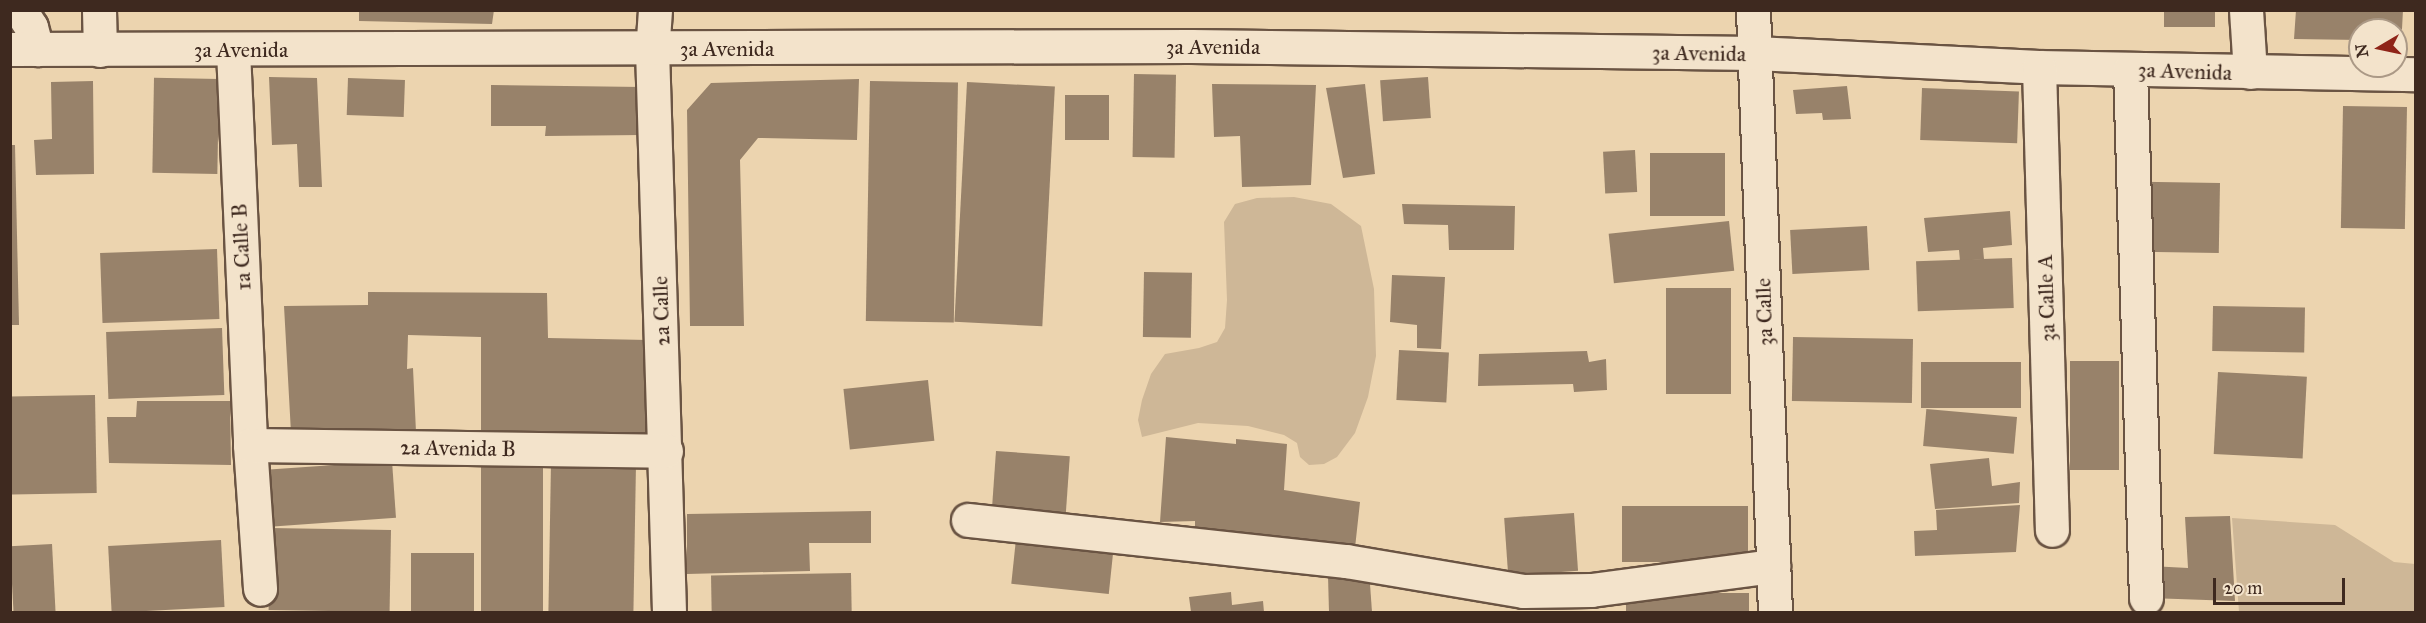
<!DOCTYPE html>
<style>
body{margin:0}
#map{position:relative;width:2426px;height:623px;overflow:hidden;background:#ecd4af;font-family:"IM FELL Great Primer",serif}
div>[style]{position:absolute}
.green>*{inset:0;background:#ceb797}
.building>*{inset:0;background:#98826a;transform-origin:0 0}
.roads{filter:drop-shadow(2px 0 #6a5443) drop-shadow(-2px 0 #6a5443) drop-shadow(0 2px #6a5443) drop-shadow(0 -2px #6a5443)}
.minor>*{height:33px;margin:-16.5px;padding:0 16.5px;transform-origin:16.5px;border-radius:16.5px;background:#f3e3cb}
span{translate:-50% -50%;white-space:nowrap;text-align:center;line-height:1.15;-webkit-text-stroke:6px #f3e3cb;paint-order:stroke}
.street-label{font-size:22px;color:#3e291f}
.frame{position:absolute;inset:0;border:12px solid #3e291f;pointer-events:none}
.north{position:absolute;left:2348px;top:18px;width:60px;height:60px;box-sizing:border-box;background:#f3e3cb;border:2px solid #ab9986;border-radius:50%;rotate:261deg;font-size:16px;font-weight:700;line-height:24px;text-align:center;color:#3e291f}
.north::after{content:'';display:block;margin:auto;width:21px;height:27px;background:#8f2418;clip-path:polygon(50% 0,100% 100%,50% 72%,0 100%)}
.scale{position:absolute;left:2213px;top:578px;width:132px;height:27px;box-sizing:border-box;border:3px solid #3e291f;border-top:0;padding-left:8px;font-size:18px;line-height:21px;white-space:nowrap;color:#3e291f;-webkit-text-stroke:4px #f3e3cb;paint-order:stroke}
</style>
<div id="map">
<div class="green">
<i style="clip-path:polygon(1294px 197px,1331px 204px,1361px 226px,1374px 289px,1376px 356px,1368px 397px,1355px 433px,1337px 457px,1324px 464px,1309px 465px,1300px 457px,1297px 443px,1284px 435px,1248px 426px,1198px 423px,1142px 437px,1138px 420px,1142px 400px,1151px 374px,1165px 354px,1199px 348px,1217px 342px,1225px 328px,1227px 300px,1224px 222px,1235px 204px,1257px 198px)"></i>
<i style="clip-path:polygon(2232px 518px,2335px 525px,2394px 562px,2415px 564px,2415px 612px,2142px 612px,2239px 612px)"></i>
</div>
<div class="building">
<i style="clip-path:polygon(359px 10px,494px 10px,492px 24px,359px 21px)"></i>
<i style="left:2164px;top:10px;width:51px;height:17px"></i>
<i style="clip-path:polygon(2296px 10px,2403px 10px,2402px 29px,2396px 35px,2396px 30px,2360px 30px,2360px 40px,2294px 39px)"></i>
<i style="left:1134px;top:74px;width:42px;height:83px;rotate:1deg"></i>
<i style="clip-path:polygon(269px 77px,317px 78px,322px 187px,299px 187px,297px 144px,272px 145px)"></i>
<i style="left:1428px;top:77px;width:41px;height:48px;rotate:86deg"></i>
<i style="left:348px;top:78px;width:57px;height:37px;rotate:2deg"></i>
<i style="left:219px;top:79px;width:95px;height:65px;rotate:91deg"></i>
<i style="clip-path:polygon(859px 79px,857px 140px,758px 138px,740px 160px,744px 326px,690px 326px,687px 110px,711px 83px)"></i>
<i style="clip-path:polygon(93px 81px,94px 174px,36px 175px,34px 140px,52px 139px,51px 82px)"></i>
<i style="left:870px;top:81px;width:88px;height:240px;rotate:1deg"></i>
<i style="left:967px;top:82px;width:88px;height:240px;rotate:3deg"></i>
<i style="clip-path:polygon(1212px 84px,1316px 85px,1311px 185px,1242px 187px,1240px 136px,1214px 137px)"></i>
<i style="clip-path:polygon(1365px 84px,1375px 174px,1343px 178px,1326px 88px)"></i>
<i style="clip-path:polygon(491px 85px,642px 87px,641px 135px,545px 136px,546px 126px,491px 126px)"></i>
<i style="clip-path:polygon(1847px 86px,1851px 119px,1823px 120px,1822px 113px,1796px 114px,1793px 90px)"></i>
<i style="left:1922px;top:88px;width:97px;height:52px;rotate:2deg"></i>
<i style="left:1109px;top:95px;width:45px;height:44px;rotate:90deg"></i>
<i style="left:2343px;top:106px;width:64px;height:122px;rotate:1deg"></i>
<i style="clip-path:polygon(10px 145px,15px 145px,19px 325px,10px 325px)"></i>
<i style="left:1635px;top:150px;width:42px;height:32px;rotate:87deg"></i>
<i style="left:1650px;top:153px;width:75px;height:63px"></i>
<i style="left:2220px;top:183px;width:70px;height:78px;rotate:91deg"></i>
<i style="clip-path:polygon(1402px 204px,1515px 206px,1514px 250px,1449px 250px,1448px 225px,1404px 224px)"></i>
<i style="clip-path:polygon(2010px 211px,2012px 245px,1983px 248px,1984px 259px,1960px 261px,1959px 250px,1928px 252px,1924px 218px)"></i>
<i style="left:1729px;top:221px;width:50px;height:121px;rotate:84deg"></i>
<i style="left:1867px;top:226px;width:44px;height:77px;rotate:87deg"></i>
<i style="left:217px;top:249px;width:70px;height:117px;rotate:88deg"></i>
<i style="left:2012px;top:258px;width:50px;height:96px;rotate:88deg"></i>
<i style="left:1144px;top:272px;width:48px;height:65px;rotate:1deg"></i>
<i style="clip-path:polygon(1392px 275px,1445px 277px,1441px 349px,1417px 348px,1417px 325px,1390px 322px)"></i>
<i style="left:1666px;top:288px;width:65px;height:106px"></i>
<i style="clip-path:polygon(368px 292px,547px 293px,548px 338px,648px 340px,647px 436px,481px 434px,481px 337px,408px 335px,407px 369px,413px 368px,416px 432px,291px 433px,284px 306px,368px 305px)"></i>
<i style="left:2213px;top:306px;width:92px;height:45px;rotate:1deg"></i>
<i style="left:222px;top:328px;width:67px;height:116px;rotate:88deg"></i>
<i style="left:1913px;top:339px;width:64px;height:120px;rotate:91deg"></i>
<i style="left:1399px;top:350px;width:50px;height:50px;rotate:3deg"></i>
<i style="clip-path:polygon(1587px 351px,1589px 362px,1606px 359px,1607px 390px,1574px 392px,1573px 384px,1478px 386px,1479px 354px)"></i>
<i style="left:2070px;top:361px;width:49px;height:109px"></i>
<i style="left:2021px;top:362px;width:46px;height:100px;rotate:90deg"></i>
<i style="left:2218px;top:372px;width:89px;height:82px;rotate:3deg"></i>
<i style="left:928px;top:380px;width:61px;height:85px;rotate:84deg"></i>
<i style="left:95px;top:395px;width:98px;height:85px;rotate:89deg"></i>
<i style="clip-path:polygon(137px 401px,230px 401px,231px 465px,109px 463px,107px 417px,136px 417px)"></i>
<i style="left:2017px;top:417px;width:37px;height:91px;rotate:95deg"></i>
<i style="clip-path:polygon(1166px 437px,1236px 444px,1236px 439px,1287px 444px,1284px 490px,1360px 502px,1355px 548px,1195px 528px,1195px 521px,1160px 522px)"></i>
<i style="left:996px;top:451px;width:74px;height:57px;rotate:4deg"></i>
<i style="clip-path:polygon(1989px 458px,1992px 486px,2020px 482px,2019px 503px,1935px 509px,1930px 464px)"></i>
<i style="left:392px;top:461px;width:57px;height:130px;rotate:86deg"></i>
<i style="left:551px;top:463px;width:85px;height:149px;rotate:1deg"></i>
<i style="left:481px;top:466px;width:62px;height:146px"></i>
<i style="clip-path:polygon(2020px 505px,2016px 552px,1915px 556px,1914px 531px,1937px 530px,1936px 510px)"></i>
<i style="left:1748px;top:506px;width:56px;height:126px;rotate:90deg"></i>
<i style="clip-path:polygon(871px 511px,871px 543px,809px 543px,810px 571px,687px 574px,687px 514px)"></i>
<i style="left:1574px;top:513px;width:58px;height:70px;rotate:86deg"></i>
<i style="clip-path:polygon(2230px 516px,2235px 601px,2149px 598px,2150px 566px,2188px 568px,2185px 517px)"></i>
<i style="left:391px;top:530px;width:82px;height:121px;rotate:91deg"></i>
<i style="left:1016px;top:539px;width:98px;height:45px;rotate:6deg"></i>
<i style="left:221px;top:540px;width:67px;height:113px;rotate:87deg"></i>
<i style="left:52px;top:544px;width:68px;height:42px;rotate:87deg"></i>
<i style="left:411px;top:553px;width:63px;height:59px"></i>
<i style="left:851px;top:573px;width:39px;height:140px;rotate:89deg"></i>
<i style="clip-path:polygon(1328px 576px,1370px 584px,1372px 612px,1329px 612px)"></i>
<i style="clip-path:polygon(1231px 592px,1232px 605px,1263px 601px,1264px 612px,1191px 612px,1189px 597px)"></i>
<i style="left:1749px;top:593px;width:19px;height:123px;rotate:90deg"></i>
</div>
<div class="roads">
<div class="minor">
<i style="left:20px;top:10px;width:20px;rotate:57deg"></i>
<i style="left:31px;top:27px;width:23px;rotate:75deg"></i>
<i style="left:99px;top:10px;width:40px;rotate:88.6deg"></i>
<i style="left:655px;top:10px;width:39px;rotate:94deg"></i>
<i style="left:652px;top:49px;width:563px;rotate:88.27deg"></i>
<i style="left:1753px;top:10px;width:602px;rotate:87.91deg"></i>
<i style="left:2246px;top:10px;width:62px;rotate:86.3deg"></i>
<i style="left:10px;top:49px;width:1181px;rotate:-0.15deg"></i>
<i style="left:1191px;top:46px;width:564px;rotate:0.71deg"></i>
<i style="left:1755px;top:53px;width:284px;rotate:2.8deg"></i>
<i style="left:2039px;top:67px;width:377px;rotate:1.1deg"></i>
<i style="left:233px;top:50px;width:395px;rotate:87.5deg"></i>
<i style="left:250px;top:445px;width:144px;rotate:86deg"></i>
<i style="left:2039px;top:67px;width:463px;rotate:88.4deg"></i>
<i style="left:2130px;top:69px;width:529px;rotate:88.27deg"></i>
<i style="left:250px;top:445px;width:416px;rotate:0.8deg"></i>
<i style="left:968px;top:520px;width:380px;rotate:6.2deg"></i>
<i style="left:1346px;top:561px;width:180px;rotate:9.6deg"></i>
<i style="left:1523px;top:591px;width:68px;rotate:-0.8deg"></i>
<i style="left:1591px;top:590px;width:184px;rotate:-7.5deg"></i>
</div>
</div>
<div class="street-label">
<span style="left:1213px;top:47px">3a Avenida</span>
<span style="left:727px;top:49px">3a Avenida</span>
<span style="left:241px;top:50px">3a Avenida</span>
<span style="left:1699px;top:53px;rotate:1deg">3a Avenida</span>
<span style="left:2185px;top:71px;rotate:2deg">3a Avenida</span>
<span style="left:241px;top:247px;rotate:-93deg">1a Calle B</span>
<span style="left:2046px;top:298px;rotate:-92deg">3a Calle A</span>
<span style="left:661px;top:311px;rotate:-92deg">2a Calle</span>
<span style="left:1764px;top:312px;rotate:-92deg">3a Calle</span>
<span style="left:458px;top:448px;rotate:1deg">2a Avenida B</span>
</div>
<div class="frame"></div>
<div class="north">N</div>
<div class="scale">20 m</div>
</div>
